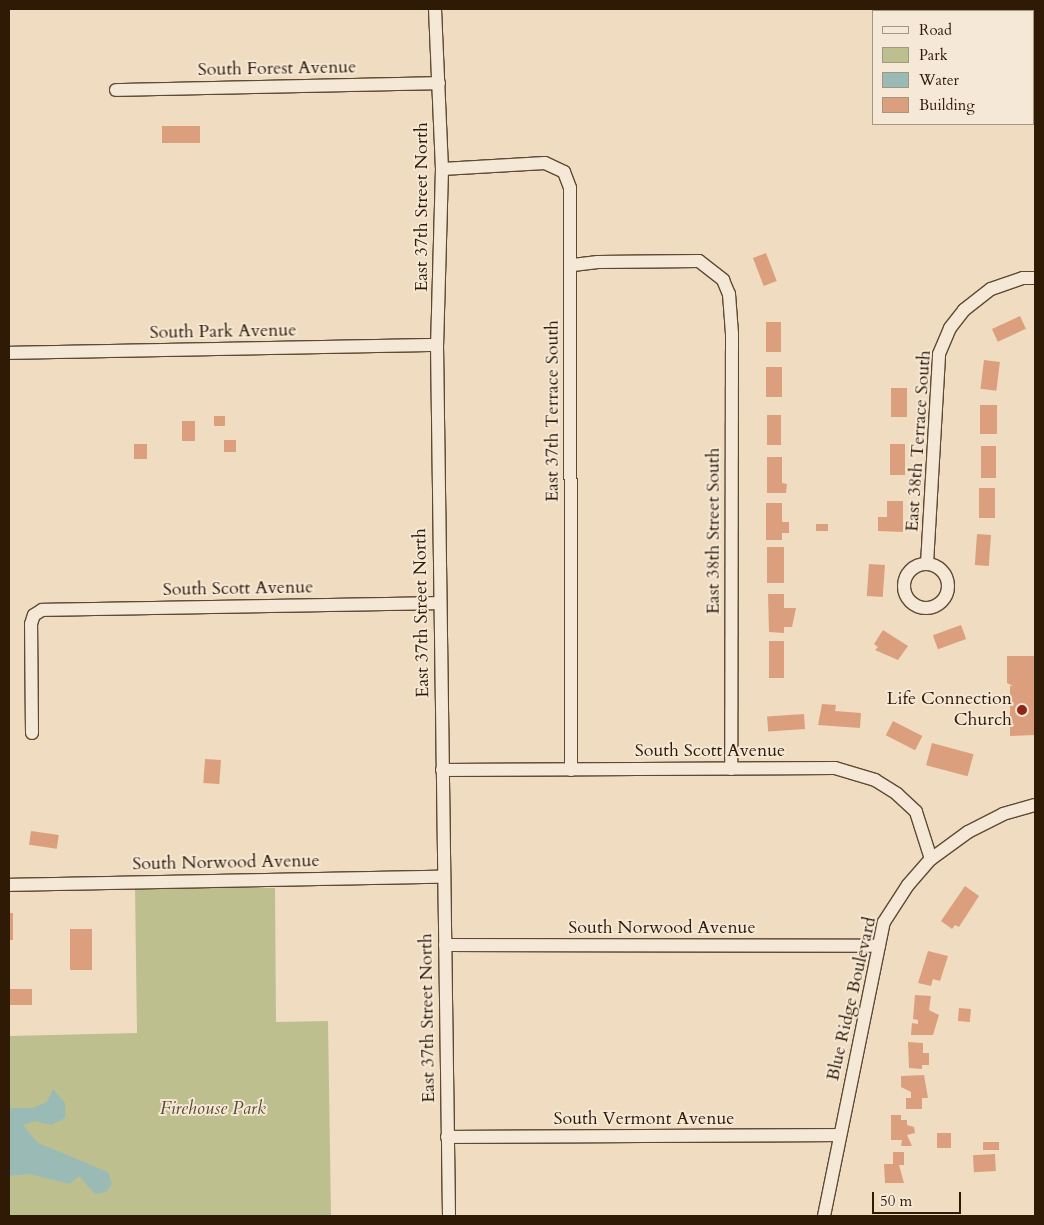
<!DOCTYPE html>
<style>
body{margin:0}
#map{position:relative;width:1044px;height:1225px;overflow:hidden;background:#f0dcc0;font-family:Cardo,serif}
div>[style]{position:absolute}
.green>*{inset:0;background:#bebf8f}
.water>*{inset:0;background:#9abbb5}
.building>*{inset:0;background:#dc9f7d;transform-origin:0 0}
.roads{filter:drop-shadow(1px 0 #5e4a34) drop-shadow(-1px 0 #5e4a34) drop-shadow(0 1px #5e4a34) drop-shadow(0 -1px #5e4a34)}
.minor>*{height:12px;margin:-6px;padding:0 6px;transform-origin:6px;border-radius:6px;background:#f5e8d6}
.minor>.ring{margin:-6px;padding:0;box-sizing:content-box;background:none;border:12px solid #f5e8d6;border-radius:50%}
.dots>*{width:14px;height:14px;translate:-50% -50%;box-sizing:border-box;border:2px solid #f5e8d6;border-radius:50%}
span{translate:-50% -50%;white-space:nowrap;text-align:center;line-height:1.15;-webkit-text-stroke:4px #f5e8d6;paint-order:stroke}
.street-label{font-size:18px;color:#2e1a05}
.poi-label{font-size:18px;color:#2e1a05}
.right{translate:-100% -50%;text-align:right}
.park-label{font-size:18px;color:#594c2e;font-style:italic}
.frame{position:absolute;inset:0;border:10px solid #2e1a05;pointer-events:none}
.legend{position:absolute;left:872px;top:10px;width:162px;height:115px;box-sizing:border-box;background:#f5e8d6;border:1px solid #a59682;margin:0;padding:6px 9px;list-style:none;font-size:15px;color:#2e1a05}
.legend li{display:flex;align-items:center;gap:10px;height:25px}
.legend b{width:25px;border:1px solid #a59682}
.scale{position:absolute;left:872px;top:1192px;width:89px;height:22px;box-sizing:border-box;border:2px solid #2e1a05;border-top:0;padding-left:6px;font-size:15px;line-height:18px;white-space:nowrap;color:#2e1a05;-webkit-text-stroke:4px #f5e8d6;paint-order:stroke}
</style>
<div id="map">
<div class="green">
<i style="clip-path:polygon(135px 887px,275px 888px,276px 1022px,328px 1021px,331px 1216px,9px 1216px,9px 1036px,137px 1033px)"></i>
</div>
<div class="water">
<i style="clip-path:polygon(53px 1089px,65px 1103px,65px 1118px,51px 1125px,35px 1121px,23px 1125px,38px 1143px,108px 1172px,112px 1184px,106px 1192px,95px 1194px,79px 1176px,70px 1184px,30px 1174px,9px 1176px,9px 1108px,32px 1108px,47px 1102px)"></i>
</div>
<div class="building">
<i style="left:162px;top:126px;width:38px;height:17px"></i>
<i style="left:766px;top:253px;width:30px;height:14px;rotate:69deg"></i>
<i style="left:1020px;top:316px;width:14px;height:31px;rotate:65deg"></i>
<i style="left:781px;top:322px;width:30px;height:15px;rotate:90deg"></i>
<i style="left:984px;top:360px;width:16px;height:29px;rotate:7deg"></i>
<i style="left:766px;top:367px;width:16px;height:30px"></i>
<i style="left:891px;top:388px;width:16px;height:29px"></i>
<i style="left:980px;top:405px;width:17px;height:29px"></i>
<i style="left:767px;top:415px;width:14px;height:30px"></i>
<i style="left:214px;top:416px;width:11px;height:10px"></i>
<i style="left:182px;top:421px;width:13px;height:20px"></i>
<i style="left:224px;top:440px;width:12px;height:12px"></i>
<i style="left:134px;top:444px;width:13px;height:15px"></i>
<i style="left:890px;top:444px;width:15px;height:31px"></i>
<i style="left:981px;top:446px;width:15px;height:32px"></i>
<i style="clip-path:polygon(767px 457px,782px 457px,782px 483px,787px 484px,786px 493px,767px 493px)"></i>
<i style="left:979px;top:488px;width:16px;height:30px"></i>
<i style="clip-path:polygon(887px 501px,903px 501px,903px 532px,878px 531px,878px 517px,887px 517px)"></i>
<i style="clip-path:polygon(766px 503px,782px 503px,782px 522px,789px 522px,789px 533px,782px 533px,782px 540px,766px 540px)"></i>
<i style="left:816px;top:524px;width:12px;height:7px"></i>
<i style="left:977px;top:534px;width:14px;height:31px;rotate:4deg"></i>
<i style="left:767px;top:547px;width:17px;height:36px"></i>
<i style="left:869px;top:564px;width:16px;height:32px;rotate:4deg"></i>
<i style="clip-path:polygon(768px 594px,784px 594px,784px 608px,796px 608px,792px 627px,784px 627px,784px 633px,769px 632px)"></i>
<i style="left:961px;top:625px;width:15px;height:30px;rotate:70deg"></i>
<i style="clip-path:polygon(883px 630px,908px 646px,898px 660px,875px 650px,878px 647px,874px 644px)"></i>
<i style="left:769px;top:641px;width:15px;height:37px"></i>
<i style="clip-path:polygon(1007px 656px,1035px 656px,1035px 735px,1010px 736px,1010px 686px,1013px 686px,1007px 683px)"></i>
<i style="clip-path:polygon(822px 704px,836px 705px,835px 711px,861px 713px,860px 728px,818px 725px)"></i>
<i style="left:804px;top:714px;width:15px;height:37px;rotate:86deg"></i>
<i style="left:893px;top:721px;width:33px;height:16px;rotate:27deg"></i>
<i style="left:932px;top:743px;width:43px;height:23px;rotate:15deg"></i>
<i style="left:205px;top:759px;width:16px;height:24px;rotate:4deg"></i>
<i style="left:31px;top:831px;width:28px;height:14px;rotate:8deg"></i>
<i style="clip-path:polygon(965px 886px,979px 896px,959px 927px,955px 925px,952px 929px,941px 921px)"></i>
<i style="left:9px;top:913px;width:4px;height:27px"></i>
<i style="left:70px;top:929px;width:22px;height:41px"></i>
<i style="clip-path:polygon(928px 951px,948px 956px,940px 981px,933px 979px,931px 986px,918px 983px)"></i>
<i style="left:32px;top:989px;width:16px;height:23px;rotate:90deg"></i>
<i style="clip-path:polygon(915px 995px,931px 996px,929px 1010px,939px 1015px,933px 1035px,911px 1035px,912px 1023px,918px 1024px,918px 1020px,913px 1019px)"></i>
<i style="left:959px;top:1008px;width:12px;height:13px;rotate:5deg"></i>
<i style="clip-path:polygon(908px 1042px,923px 1043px,923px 1053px,929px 1053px,929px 1065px,922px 1065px,922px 1069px,909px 1068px)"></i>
<i style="clip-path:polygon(924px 1075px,928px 1098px,922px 1098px,922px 1109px,906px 1109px,906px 1098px,911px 1098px,911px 1092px,901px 1087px,901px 1076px)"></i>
<i style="clip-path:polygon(891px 1115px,901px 1115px,901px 1120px,907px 1120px,907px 1125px,914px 1127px,915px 1133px,907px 1135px,912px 1146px,901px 1146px,902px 1140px,891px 1140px)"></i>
<i style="left:937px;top:1133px;width:14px;height:15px"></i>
<i style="left:983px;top:1142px;width:16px;height:8px"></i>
<i style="clip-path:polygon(893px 1152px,904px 1152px,904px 1165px,899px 1165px,904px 1183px,885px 1183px,884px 1164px,893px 1164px)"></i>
<i style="left:995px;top:1154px;width:17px;height:22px;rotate:87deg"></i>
</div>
<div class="roads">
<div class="minor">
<i style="left:435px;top:9px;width:160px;rotate:87.5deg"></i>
<i style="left:442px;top:169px;width:176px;rotate:91.6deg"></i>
<i style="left:437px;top:345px;width:871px;rotate:89.21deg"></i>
<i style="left:116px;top:90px;width:323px;rotate:-1.2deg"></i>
<i style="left:442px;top:169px;width:103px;rotate:-3.3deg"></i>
<i style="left:545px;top:163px;width:21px;rotate:25deg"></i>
<i style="left:564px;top:172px;width:17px;rotate:69deg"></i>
<i style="left:570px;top:188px;width:582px;rotate:89.9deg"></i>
<i style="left:573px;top:265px;width:25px;rotate:-7deg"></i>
<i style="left:598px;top:262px;width:101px;rotate:-0.6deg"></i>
<i style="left:699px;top:261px;width:31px;rotate:38deg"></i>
<i style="left:723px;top:280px;width:15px;rotate:67deg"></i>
<i style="left:729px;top:294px;width:40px;rotate:85.7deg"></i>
<i style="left:732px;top:334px;width:435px;rotate:90.1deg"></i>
<i style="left:9px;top:353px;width:428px;rotate:-1.1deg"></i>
<i class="ring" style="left:904px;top:564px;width:32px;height:32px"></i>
<i style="left:927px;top:564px;width:210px;rotate:-86.7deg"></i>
<i style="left:939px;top:354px;width:28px;rotate:-67deg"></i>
<i style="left:950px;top:328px;width:23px;rotate:-52deg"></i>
<i style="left:964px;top:310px;width:34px;rotate:-38deg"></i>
<i style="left:991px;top:289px;width:34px;rotate:-19deg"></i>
<i style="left:1023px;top:278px;width:12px"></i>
<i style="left:32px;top:733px;width:109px;rotate:-90.5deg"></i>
<i style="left:31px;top:624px;width:9px;rotate:-72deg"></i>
<i style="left:34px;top:615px;width:9px;rotate:-32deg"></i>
<i style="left:42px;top:610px;width:397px;rotate:-1deg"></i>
<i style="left:442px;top:770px;width:393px;rotate:-0.3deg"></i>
<i style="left:835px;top:768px;width:42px;rotate:16.7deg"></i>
<i style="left:875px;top:780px;width:26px;rotate:32deg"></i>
<i style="left:897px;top:794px;width:26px;rotate:43deg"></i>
<i style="left:916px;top:812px;width:49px;rotate:72.3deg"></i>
<i style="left:9px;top:885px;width:435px;rotate:-1.1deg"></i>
<i style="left:445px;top:945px;width:434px;rotate:0.1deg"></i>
<i style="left:447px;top:1137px;width:393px;rotate:-0.3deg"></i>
<i style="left:824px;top:1216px;width:300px;rotate:-78.5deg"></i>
<i style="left:884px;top:922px;width:44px;rotate:-57deg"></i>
<i style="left:908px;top:885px;width:35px;rotate:-49deg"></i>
<i style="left:931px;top:859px;width:46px;rotate:-36.1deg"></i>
<i style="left:968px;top:832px;width:39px;rotate:-27deg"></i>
<i style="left:1003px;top:814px;width:33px;rotate:-16deg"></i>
</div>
</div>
<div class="dots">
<i style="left:1022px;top:710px;background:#8f2418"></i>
</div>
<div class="street-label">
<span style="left:277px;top:69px;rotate:-1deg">South Forest Avenue</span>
<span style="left:422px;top:207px;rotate:-90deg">East 37th Street North</span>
<span style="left:223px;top:332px;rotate:-1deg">South Park Avenue</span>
<span style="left:553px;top:411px;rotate:-90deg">East 37th Terrace South</span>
<span style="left:919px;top:441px;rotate:-86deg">East 38th Terrace South</span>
<span style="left:714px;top:531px;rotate:-90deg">East 38th Street South</span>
<span style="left:238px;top:589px;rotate:-1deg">South Scott Avenue</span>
<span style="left:422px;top:613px;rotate:-91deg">East 37th Street North</span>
<span style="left:710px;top:751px">South Scott Avenue</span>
<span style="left:226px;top:863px;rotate:-1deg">South Norwood Avenue</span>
<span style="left:662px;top:928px">South Norwood Avenue</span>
<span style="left:852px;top:999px;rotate:-77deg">Blue Ridge Boulevard</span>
<span style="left:428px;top:1018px;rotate:-91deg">East 37th Street North</span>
<span style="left:644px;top:1119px">South Vermont Avenue</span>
</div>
<div class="poi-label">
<span class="right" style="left:1012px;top:710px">Life Connection<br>Church</span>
</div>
<div class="park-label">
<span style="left:213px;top:1109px">Firehouse Park</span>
</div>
<div class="frame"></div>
<ul class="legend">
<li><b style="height:6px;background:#f5e8d6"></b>Road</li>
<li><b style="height:14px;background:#bebf8f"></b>Park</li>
<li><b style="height:14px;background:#9abbb5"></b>Water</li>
<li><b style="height:14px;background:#dc9f7d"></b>Building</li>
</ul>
<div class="scale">50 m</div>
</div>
